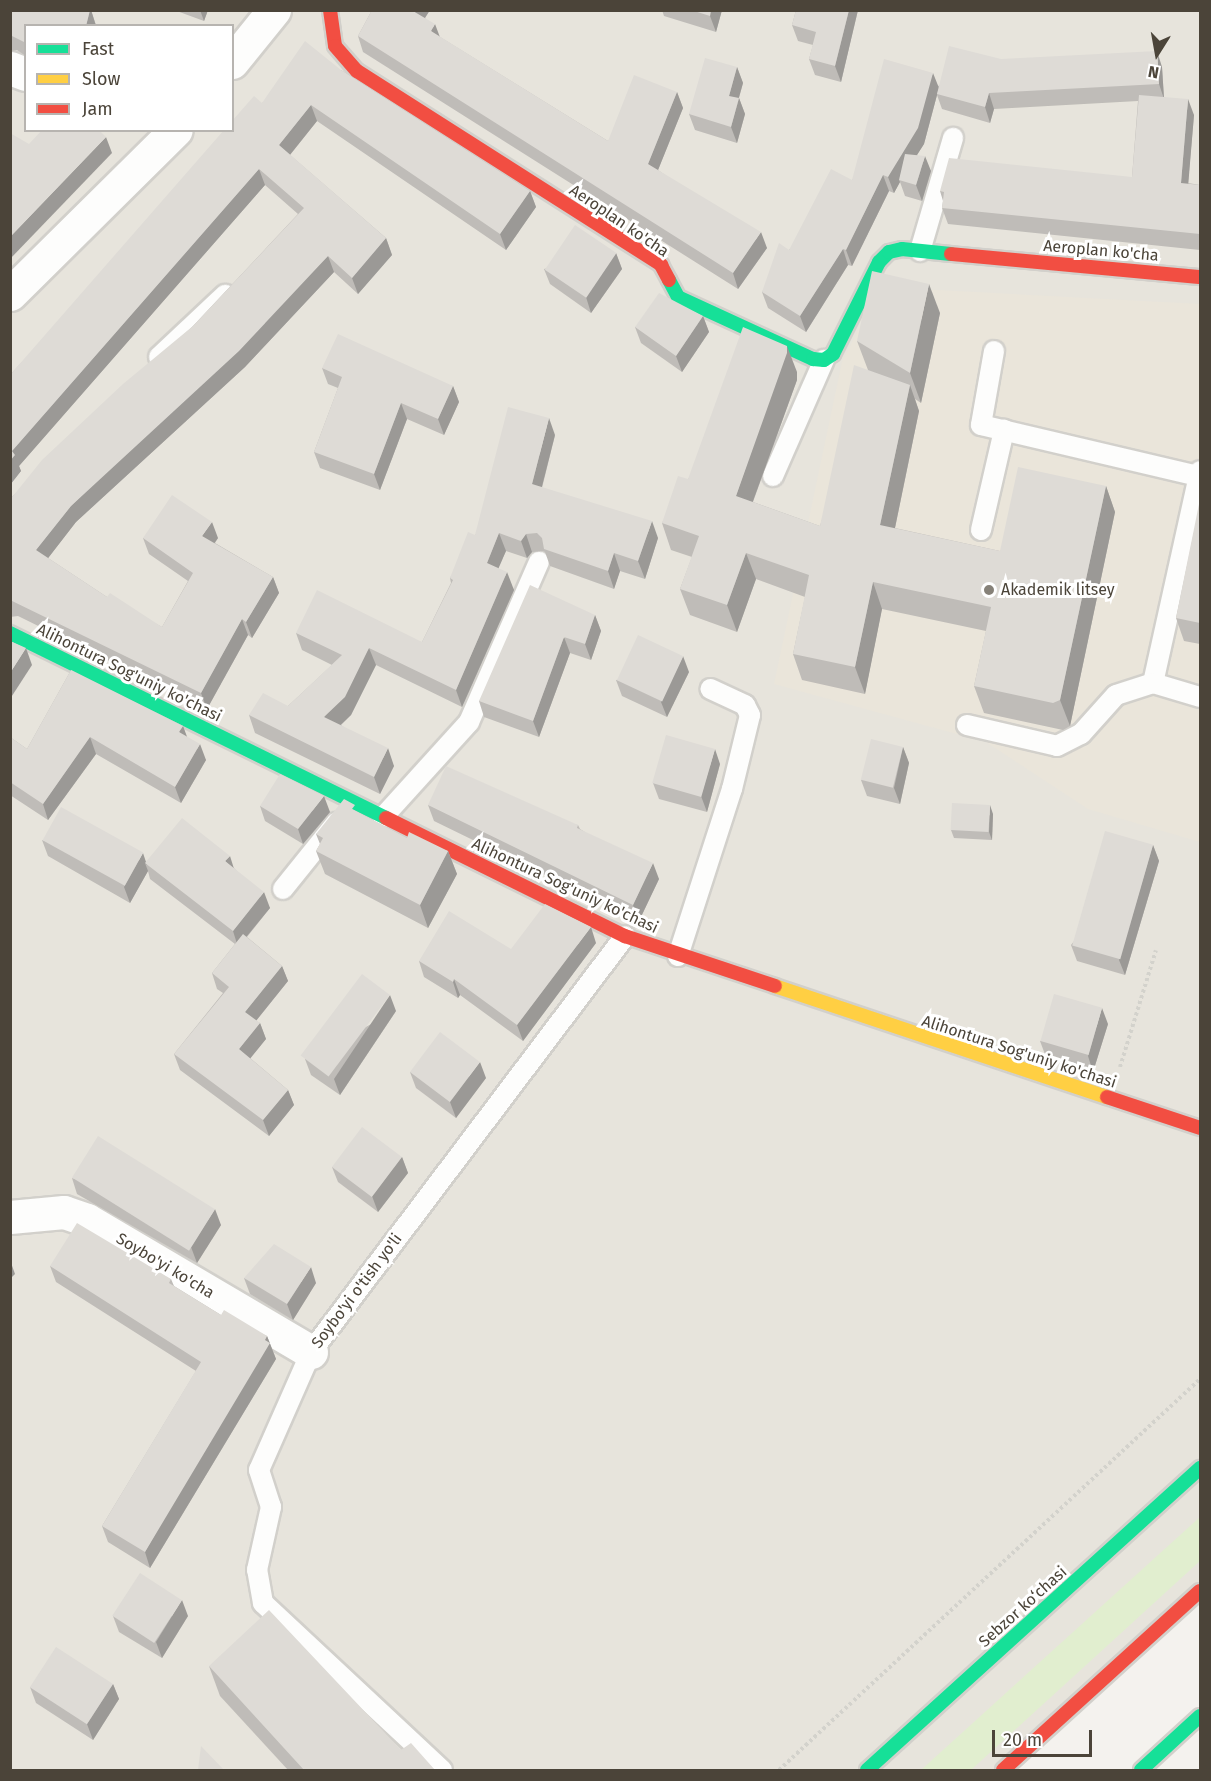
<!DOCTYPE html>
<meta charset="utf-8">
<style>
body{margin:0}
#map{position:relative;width:1211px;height:1781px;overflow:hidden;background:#f4f2ee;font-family:"Fira Sans",sans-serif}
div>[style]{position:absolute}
.residential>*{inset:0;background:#e7e4dc}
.education>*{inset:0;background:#eae5da}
.green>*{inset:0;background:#e1eecf}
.path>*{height:4px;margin-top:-2px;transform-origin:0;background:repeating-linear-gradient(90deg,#d3d2cc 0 3px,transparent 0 6px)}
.roads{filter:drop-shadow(2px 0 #d2d0cb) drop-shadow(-2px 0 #d2d0cb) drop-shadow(0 2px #d2d0cb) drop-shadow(0 -2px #d2d0cb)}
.lane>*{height:20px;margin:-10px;padding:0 10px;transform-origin:10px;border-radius:10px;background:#fdfdfc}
.street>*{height:33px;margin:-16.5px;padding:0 16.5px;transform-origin:16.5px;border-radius:16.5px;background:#fdfdfc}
.fast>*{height:14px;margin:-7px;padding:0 7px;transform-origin:7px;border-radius:7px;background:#16e098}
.slow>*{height:14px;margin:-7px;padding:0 7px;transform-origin:7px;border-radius:7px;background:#ffcf43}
.jam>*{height:14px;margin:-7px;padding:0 7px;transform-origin:7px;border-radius:7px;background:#f24e42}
.wall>*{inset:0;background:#bfbcb8}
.shaded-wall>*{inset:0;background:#9b9996}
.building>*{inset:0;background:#dedbd6;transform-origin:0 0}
.dots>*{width:16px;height:16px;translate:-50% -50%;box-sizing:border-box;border:3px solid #fff;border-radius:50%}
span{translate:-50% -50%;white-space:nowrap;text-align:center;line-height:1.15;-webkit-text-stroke:6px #fff;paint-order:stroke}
.street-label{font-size:16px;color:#4b4439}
.poi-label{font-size:16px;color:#4b4439}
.left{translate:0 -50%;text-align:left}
.frame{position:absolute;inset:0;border:12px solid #4b4439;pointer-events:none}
.legend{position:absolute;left:24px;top:24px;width:210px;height:108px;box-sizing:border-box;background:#fff;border:2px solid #b7b4b0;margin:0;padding:8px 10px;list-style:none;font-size:18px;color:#4b4439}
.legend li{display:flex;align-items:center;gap:12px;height:30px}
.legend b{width:30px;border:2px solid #b7b4b0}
.north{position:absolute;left:1127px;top:24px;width:60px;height:60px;-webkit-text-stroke:4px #fff;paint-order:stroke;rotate:191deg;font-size:16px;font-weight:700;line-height:24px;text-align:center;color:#4b4439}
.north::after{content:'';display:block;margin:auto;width:21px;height:27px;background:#4b4439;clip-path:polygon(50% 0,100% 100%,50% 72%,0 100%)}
.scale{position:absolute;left:992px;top:1730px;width:100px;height:27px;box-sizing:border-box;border:3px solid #4b4439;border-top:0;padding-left:8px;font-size:18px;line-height:21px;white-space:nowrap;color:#4b4439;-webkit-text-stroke:4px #fff;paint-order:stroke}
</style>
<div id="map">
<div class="residential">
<i style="clip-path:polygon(evenodd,11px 11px,1200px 11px,1200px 1591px,1004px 1770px,11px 1770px,11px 11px,26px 26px,232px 26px,232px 130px,26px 130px,26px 26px)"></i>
</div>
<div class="education">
<i style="clip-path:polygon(880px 287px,1200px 304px,1200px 842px,1088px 809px,986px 742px,774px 684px,842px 362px)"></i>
</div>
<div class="green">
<i style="clip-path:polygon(1200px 1517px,1200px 1561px,971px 1770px,921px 1770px)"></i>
</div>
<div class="path">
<i style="left:1120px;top:1067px;width:122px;rotate:-72.9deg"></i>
<i style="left:779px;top:1770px;width:575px;rotate:-42.88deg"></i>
</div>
<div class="roads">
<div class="lane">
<i style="left:920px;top:251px;width:118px;rotate:-73.7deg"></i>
<i style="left:994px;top:351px;width:75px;rotate:100deg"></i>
<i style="left:981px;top:425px;width:224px;rotate:13.2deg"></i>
<i style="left:159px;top:357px;width:91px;rotate:-43.2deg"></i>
<i style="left:773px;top:476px;width:127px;rotate:-66.3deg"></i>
<i style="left:981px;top:530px;width:103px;rotate:-77deg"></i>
<i style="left:1153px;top:683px;width:217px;rotate:-77.5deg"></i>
<i style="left:967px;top:725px;width:92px;rotate:13.1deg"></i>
<i style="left:1057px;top:746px;width:27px;rotate:-27deg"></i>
<i style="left:1081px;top:734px;width:52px;rotate:-48.1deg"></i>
<i style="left:1116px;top:695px;width:39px;rotate:-18deg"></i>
<i style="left:1153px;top:683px;width:49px;rotate:16.6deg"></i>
<i style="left:383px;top:817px;width:128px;rotate:-47.8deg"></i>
<i style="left:469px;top:722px;width:175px;rotate:-66.4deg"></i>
<i style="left:283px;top:889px;width:85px;rotate:-51.2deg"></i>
<i style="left:678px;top:956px;width:176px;rotate:-72.1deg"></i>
<i style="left:732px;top:789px;width:76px;rotate:-76.3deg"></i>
<i style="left:750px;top:715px;width:11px;rotate:-117deg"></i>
<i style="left:745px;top:705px;width:38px;rotate:-155deg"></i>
<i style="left:442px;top:1770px;width:245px;rotate:-137deg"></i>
<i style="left:263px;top:1603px;width:34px;rotate:-100deg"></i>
<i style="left:257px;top:1570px;width:65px;rotate:-77.5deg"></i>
<i style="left:271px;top:1507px;width:39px;rotate:-108deg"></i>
<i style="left:259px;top:1470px;width:129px;rotate:-66.2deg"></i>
<i style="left:311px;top:1352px;width:521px;rotate:-52.95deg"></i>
</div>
<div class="street">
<i style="left:232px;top:62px;width:67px;rotate:-51.1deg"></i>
<i style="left:10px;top:68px;width:17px;rotate:21deg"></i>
<i style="left:10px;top:294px;width:233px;rotate:-44.7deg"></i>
<i style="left:10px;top:1217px;width:54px;rotate:-5.3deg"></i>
<i style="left:64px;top:1212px;width:24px;rotate:19deg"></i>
<i style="left:87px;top:1220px;width:260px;rotate:30.5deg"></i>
</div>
<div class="fast">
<i style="left:669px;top:280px;width:19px;rotate:62deg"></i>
<i style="left:678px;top:297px;width:149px;rotate:24.7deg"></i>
<i style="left:813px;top:359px;width:11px;rotate:5deg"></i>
<i style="left:824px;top:360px;width:11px;rotate:-34deg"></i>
<i style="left:833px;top:354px;width:103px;rotate:-63.4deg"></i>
<i style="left:879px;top:262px;width:14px;rotate:-45deg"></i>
<i style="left:889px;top:252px;width:13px;rotate:-13deg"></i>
<i style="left:902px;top:249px;width:49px;rotate:5.8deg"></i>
<i style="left:10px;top:633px;width:419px;rotate:26.2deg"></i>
<i style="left:867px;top:1770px;width:450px;rotate:-42.2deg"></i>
<i style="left:1141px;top:1770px;width:80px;rotate:-42.5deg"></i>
</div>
<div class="slow">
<i style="left:775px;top:986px;width:350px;rotate:18.5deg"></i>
</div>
<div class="jam">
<i style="left:330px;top:10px;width:36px;rotate:82deg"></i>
<i style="left:335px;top:46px;width:33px;rotate:49deg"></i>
<i style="left:357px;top:71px;width:361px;rotate:32.5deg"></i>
<i style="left:661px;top:265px;width:17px;rotate:62deg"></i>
<i style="left:951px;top:254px;width:250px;rotate:5.3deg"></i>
<i style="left:386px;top:818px;width:267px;rotate:26.3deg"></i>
<i style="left:625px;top:936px;width:158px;rotate:18.4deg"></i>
<i style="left:1107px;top:1097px;width:98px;rotate:18.4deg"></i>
<i style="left:1003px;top:1770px;width:266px;rotate:-42.3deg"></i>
</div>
</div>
<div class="wall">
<i style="clip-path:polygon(10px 10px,91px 10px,96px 25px,96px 26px,26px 26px,26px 56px,17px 50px,10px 51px)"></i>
<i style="clip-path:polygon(174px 10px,208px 10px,204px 21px)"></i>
<i style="clip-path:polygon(372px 10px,430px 10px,425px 18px,440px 37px,608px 141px,677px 92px,683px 108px,658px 170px,767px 248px,738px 289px,363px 52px,358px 36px)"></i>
<i style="clip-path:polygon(662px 10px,722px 10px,716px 32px,664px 16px)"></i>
<i style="clip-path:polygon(796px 10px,858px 10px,841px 82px,815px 75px,809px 59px,813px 45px,798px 41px,792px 25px)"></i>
<i style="clip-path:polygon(1001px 59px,1162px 67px,1164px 97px,1194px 115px,1188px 183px,1200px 185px,1200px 250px,948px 224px,942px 208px,943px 201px,940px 191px,1132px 177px,1138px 101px,994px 109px,990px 123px,942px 109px,937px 95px,924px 144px,917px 155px,931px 171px,922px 201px,905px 196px,900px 182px,894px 193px,889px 191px,852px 266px,848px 265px,806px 332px,768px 308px,762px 292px,789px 250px,852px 180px,938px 86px)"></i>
<i style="clip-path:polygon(737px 67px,743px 83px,739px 98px,745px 114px,737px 143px,695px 130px,689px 114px)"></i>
<i style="clip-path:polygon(341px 70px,530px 191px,536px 207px,506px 250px,317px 121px,290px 155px,386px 238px,392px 255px,358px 294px,334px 272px,245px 367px,76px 522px,48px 558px,107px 597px,162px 627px,188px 581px,149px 554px,143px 538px,218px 538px,215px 543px,273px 577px,279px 593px,252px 638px,248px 635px,207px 709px,18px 616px,10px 617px,10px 497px,13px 496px,193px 326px,298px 214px,265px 185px,19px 466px,21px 471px,10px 485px,10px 375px,262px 103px)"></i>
<i style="clip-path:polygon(616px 253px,622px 269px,591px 313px,550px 284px,544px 269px)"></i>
<i style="clip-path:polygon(940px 313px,921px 403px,915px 399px,919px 411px,895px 528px,1000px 551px,1106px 486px,1115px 512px,1070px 726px,1063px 730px,984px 713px,974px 686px,986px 631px,882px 609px,865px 694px,802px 680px,793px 654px,805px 597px,756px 579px,737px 632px,690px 615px,680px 589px,692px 557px,671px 550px,662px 523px,688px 479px,797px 372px,797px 380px,753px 502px,820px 526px,868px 370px,857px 341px)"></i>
<i style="clip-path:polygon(703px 316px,709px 332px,682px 372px,641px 343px,635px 327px)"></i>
<i style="clip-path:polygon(322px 368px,453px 386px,459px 402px,444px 435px,407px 419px,380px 490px,320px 468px,314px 452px,338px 388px,328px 384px)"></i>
<i style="clip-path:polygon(555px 435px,542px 488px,658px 538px,645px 579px,620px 571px,614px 589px,550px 566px,545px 552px,543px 551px,532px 552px,527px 558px,506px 551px,498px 568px,514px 590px,462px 707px,376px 665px,351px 715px,341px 725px,394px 766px,380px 794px,255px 733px,249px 715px,288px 706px,332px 665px,302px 650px,296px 633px,422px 642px,451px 583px,450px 578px,475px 535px)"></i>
<i style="clip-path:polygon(1200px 504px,1200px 644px,1184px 641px,1176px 618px)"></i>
<i style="clip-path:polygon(595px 615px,601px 631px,591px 660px,570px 653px,539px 737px,484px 717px,479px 701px)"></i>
<i style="clip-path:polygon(71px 670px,183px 726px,186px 736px,206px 760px,181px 803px,96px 754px,48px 820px,10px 795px,10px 737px,27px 749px)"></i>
<i style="clip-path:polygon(689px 672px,667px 717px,622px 696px,616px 680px)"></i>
<i style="clip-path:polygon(903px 747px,909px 763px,900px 804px,867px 796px,861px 780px)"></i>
<i style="clip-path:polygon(720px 764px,707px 812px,659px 799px,653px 783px)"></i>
<i style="clip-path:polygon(428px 805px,578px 825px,580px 829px,659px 879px,639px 921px,434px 821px)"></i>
<i style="clip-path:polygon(260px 806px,330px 812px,303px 844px,265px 821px)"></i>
<i style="clip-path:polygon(357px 812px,407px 838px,448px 851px,457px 874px,428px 928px,325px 874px,316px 851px,320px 844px,316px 834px)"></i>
<i style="clip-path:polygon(993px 814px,992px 840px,954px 838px,951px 830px)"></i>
<i style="clip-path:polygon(42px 840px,146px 862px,234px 868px,270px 908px,247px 937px,282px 966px,288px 981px,256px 1021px,260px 1023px,266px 1039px,250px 1058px,288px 1090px,294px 1105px,269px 1136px,180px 1070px,174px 1054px,223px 993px,217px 989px,212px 973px,235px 944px,150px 879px,148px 871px,130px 903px,48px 856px)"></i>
<i style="clip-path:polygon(1153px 845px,1159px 861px,1125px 975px,1077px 961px,1071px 945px)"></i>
<i style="clip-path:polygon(596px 943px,523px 1041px,460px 995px,458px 998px,424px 977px,419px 961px,511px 949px)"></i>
<i style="clip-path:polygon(396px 1011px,340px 1095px,311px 1075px,305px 1059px)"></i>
<i style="clip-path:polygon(1108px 1024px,1093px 1072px,1046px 1057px,1040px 1041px)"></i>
<i style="clip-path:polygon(410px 1072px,486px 1078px,456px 1118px,416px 1088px)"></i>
<i style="clip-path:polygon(402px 1157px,408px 1173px,378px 1212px,338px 1182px,332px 1167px)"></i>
<i style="clip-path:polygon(72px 1178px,221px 1225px,197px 1263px,77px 1194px)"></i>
<i style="clip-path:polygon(50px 1266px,171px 1279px,174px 1286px,221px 1315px,267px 1336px,276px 1359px,150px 1568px,108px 1542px,102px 1526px,196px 1371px,56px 1282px)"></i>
<i style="clip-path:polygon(244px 1278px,316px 1283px,293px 1320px,250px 1294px)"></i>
<i style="clip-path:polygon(113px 1616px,188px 1616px,162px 1658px,119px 1632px)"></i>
<i style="clip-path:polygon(209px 1666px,401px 1750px,435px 1770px,288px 1770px,220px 1696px)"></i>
<i style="clip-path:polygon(113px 1684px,119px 1699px,93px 1740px,36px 1703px,30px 1687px)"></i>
</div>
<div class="shaded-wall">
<i style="clip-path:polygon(90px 10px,91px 10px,96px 26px,86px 26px)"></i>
<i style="clip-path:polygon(200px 10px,208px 10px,204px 21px)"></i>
<i style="clip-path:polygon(413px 10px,430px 10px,419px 27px,413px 11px)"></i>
<i style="clip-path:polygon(711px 10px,722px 10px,716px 32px,710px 16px)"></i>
<i style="clip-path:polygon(849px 10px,858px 10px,841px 82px,835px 66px)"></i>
<i style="clip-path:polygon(435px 24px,441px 40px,431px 31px)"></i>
<i style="clip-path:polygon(1157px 51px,1162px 67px,1164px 99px,1159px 84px)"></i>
<i style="clip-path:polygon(737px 67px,743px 83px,735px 111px,729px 96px)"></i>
<i style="clip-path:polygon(933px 73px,939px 88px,937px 94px,937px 95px,924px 144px,901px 180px,899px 180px,900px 182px,894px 193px,888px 177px)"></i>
<i style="clip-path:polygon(677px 92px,683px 108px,654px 180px,648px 164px)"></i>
<i style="clip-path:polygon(989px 93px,994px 109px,990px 123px,985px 107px)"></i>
<i style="clip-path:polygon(739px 98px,745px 114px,737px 143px,731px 127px)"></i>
<i style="clip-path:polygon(1188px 99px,1194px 115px,1187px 199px,1181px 183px)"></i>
<i style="clip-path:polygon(311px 105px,317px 121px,285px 161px,279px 145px)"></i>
<i style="clip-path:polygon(106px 137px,112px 153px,10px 259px,10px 237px)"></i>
<i style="clip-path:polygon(925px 156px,931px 171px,922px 201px,916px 185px)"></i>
<i style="clip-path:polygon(259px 169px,265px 185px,19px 466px,21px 471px,10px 485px,12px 451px)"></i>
<i style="clip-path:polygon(883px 175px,889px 191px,852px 266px,846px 250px)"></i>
<i style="clip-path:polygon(530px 191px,536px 207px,506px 250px,500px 234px)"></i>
<i style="clip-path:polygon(761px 232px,767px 248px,738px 289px,733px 273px)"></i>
<i style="clip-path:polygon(386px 238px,392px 255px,358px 294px,352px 278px)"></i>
<i style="clip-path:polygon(843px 249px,848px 265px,806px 332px,800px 316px)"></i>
<i style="clip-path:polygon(616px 253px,622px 269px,591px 313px,586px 297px)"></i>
<i style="clip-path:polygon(328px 256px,334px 272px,245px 367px,76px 522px,42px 566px,36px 550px,71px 506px)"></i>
<i style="clip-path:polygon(929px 284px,940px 313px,921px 403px,910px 373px)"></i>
<i style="clip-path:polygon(703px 316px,709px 332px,682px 372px,676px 356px)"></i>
<i style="clip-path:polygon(787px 346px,797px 372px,797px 380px,745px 523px,736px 496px)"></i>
<i style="clip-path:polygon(910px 385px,919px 411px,890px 552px,880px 525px)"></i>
<i style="clip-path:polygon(453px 386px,459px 402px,444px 435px,438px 419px)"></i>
<i style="clip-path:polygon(401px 403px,407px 419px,380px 490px,374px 474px)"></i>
<i style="clip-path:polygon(549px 418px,555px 435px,538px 502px,532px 484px)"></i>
<i style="clip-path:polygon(1106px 486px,1115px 512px,1070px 726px,1060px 700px)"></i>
<i style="clip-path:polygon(652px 521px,658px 538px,645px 579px,638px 561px)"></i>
<i style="clip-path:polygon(212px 522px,218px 538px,208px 552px,202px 536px)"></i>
<i style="clip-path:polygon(499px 533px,506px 551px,493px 581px,487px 563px)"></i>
<i style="clip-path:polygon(526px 534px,532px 552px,527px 558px,521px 541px)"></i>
<i style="clip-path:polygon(614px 553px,620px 571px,614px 589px,608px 571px)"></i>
<i style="clip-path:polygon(746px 553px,756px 579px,737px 632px,727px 605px)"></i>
<i style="clip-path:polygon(507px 572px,514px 590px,462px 707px,456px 690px)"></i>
<i style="clip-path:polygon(273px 577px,279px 593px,252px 638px,246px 622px)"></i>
<i style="clip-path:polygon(873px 582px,882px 609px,865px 694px,855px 667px)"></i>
<i style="clip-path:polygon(595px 615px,601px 631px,591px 660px,585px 644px)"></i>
<i style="clip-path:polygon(242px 619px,248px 635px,207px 709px,201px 693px)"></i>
<i style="clip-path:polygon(564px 637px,570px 653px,539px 737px,533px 721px)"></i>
<i style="clip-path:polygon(26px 648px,32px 665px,10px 699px,10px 673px)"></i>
<i style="clip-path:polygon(369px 648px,376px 665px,351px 715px,331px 734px,324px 717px)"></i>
<i style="clip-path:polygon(683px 656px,689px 672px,667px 717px,661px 702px)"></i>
<i style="clip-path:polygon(183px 726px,189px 742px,179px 732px)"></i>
<i style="clip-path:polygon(90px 737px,96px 754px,48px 820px,43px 804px)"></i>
<i style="clip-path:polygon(200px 744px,206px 760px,181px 803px,175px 787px)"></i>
<i style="clip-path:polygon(903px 747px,909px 763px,900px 804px,894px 788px)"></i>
<i style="clip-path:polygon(388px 748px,394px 766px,380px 794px,374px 777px)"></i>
<i style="clip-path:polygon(715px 749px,720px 764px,707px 812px,701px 796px)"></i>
<i style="clip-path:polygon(324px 796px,330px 812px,303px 844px,298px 829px)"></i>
<i style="clip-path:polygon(990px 805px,993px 814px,992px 840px,989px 832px)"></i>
<i style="clip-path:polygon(1153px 845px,1159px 861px,1125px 975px,1119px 960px)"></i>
<i style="clip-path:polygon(448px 851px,457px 874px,428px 928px,420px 905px)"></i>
<i style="clip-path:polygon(143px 853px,147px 865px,145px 863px,148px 871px,130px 903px,124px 887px)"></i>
<i style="clip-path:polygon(230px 856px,235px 872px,225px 861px)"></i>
<i style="clip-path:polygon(653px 863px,659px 879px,639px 921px,633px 905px)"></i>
<i style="clip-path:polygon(264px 892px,270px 908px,238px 947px,233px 931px)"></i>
<i style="clip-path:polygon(591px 927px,596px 943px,523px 1041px,517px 1025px)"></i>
<i style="clip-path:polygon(282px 966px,288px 981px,251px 1027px,245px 1012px)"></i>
<i style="clip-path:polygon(454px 979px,460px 995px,458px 998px,453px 982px)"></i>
<i style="clip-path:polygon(390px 995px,396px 1011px,340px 1095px,334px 1079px)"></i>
<i style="clip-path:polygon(1102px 1008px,1108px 1024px,1093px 1072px,1088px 1056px)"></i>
<i style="clip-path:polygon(260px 1023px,266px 1039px,245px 1065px,239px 1049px)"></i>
<i style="clip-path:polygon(480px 1062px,486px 1078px,456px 1118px,450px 1102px)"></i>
<i style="clip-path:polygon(288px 1090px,294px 1105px,269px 1136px,263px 1120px)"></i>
<i style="clip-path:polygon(402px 1157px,408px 1173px,378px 1212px,372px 1196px)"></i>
<i style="clip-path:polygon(215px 1209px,221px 1225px,197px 1263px,191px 1247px)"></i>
<i style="clip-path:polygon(10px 1260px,15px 1274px,10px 1279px)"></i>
<i style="clip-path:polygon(311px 1267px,316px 1283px,293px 1320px,287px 1304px)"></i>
<i style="clip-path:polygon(267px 1336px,276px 1359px,150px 1568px,145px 1552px)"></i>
<i style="clip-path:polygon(182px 1600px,188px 1616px,162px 1658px,156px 1642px)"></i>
<i style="clip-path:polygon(113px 1684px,119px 1699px,93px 1740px,87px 1724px)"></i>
</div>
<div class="building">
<i style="clip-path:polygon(10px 10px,90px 10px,86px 26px,26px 26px,26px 43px,10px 35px)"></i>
<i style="clip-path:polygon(372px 10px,413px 10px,413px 11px,435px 24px,431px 31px,608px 141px,634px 75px,677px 92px,648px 164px,761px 232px,733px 273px,358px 36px)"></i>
<i style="clip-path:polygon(691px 10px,711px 10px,710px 16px)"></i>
<i style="clip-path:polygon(796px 10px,849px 10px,835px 66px,809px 59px,816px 32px,792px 25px)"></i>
<i style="clip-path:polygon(305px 41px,341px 70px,530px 191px,500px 234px,311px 105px,279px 145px,386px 238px,352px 278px,328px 256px,239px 351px,71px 506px,36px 550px,107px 597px,110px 593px,162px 627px,193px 573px,143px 538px,172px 495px,212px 522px,202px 536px,273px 577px,246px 622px,242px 619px,201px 693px,10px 600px,10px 497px,13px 496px,42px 460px,123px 384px,193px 326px,304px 208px,259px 169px,12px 451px,15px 455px,10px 461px,10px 375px,224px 130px,232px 130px,232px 121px,254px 96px,262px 103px)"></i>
<i style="clip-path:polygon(949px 46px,1001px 59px,1157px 51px,1159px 84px,989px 93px,985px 107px,937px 94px)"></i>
<i style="clip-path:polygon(705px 58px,737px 67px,729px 96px,739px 98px,731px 127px,689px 114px)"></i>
<i style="clip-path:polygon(884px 59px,933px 73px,918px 128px,888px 177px,883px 175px,846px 250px,843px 249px,800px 316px,762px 292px,779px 243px,789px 250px,831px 169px,852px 180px)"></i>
<i style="clip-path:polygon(1139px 95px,1188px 99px,1181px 183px,1200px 185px,1200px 234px,942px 208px,944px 192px,940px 191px,949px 158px,1132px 177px)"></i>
<i style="clip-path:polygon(42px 130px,99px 130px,106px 137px,10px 237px,10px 133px,29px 144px)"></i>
<i style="clip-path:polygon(905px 154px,925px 156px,916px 185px,899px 180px)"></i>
<i style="left:575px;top:225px;width:50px;height:54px;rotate:34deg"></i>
<i style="clip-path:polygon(872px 271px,929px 284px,910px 373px,857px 341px)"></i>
<i style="clip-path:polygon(659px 293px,703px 316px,676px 356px,635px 327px)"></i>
<i style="clip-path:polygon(743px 327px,787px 346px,787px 353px,736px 496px,820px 526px,854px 365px,910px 385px,880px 525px,1000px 551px,1018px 467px,1106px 486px,1060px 700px,1053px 703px,974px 686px,991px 607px,873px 582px,855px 667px,793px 654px,809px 575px,746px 553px,727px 605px,680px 589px,699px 536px,662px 523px,678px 476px,688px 479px)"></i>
<i style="clip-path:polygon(338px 334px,453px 386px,438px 419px,401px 403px,374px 474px,314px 452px,342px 377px,322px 368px)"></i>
<i style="clip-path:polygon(508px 407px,549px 418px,532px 484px,652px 521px,638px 561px,614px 553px,608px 571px,544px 549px,542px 538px,537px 533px,526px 534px,521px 541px,499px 533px,487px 563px,507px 572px,456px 690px,369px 648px,345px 697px,324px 717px,388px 748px,374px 777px,249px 715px,263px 693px,288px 706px,342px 655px,296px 633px,317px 590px,422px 642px,453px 580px,450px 578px,468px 532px,475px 535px)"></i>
<i style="clip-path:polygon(1199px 504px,1200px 504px,1200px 623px,1176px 618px)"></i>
<i style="clip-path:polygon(530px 585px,595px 615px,585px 644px,564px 637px,533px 721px,479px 701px)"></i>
<i style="left:638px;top:635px;width:50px;height:50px;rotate:25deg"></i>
<i style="clip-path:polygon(10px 641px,26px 648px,10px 673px)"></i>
<i style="clip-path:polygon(71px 670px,183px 726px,179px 732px,200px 744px,175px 787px,90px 737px,43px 804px,10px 782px,10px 737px,27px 749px)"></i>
<i style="left:666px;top:735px;width:51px;height:50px;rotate:16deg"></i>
<i style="left:871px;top:739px;width:33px;height:42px;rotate:14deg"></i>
<i style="clip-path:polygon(446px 766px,578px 825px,577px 828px,653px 863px,633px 905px,428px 805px)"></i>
<i style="clip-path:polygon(280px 774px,324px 796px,298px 829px,260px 806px)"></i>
<i style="clip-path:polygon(344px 799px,355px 805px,352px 809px,407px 838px,409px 832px,448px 851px,420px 905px,316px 851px,323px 838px,316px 834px)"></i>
<i style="left:952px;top:803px;width:38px;height:27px;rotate:3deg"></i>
<i style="left:61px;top:807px;width:94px;height:38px;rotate:29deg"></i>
<i style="clip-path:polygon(182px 818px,230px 856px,225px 861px,264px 892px,233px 931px,145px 863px)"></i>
<i style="left:1105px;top:831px;width:50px;height:119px;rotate:16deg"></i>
<i style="clip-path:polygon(545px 904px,591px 927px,517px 1025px,454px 979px,453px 982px,419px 961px,449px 911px,511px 949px)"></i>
<i style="clip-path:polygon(243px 934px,282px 966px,245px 1012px,260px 1023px,239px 1049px,288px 1090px,263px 1120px,174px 1054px,229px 987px,212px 973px)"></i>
<i style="left:362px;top:974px;width:35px;height:102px;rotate:37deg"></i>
<i style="left:1054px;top:994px;width:50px;height:49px;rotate:16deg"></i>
<i style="left:440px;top:1032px;width:50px;height:50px;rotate:37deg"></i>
<i style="left:362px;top:1127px;width:50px;height:50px;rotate:37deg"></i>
<i style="left:98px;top:1136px;width:138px;height:49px;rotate:32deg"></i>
<i style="clip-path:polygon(77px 1223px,171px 1279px,169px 1283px,221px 1315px,224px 1310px,267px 1336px,265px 1340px,270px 1343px,145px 1552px,102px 1526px,201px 1362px,50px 1266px)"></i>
<i style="clip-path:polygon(274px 1244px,311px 1267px,287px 1304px,244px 1278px)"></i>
<i style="left:140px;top:1573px;width:50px;height:51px;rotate:33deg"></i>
<i style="clip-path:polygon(269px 1610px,401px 1750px,411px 1743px,435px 1770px,304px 1770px,209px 1666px)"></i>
<i style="left:56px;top:1647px;width:68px;height:48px;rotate:33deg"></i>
<i style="clip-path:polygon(201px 1746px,224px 1770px,198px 1770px)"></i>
</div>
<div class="dots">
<i style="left:989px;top:590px;background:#868178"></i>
</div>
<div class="street-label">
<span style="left:619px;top:221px;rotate:34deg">Aeroplan ko'cha</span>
<span style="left:1101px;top:251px;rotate:5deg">Aeroplan ko'cha</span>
<span style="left:129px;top:673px;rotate:26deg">Alihontura Sog'uniy ko'chasi</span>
<span style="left:565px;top:886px;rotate:25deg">Alihontura Sog'uniy ko'chasi</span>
<span style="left:1019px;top:1052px;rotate:18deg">Alihontura Sog'uniy ko'chasi</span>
<span style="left:165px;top:1266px;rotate:31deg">Soybo'yi ko'cha</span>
<span style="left:357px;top:1291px;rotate:-53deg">Soybo'yi o'tish yo'li</span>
<span style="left:1023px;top:1607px;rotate:-42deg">Sebzor ko‘chasi</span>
</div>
<div class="poi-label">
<span class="left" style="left:1001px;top:590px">Akademik litsey</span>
</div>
<div class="frame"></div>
<ul class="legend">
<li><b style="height:8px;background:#16e098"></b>Fast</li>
<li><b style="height:8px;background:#ffcf43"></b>Slow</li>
<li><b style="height:8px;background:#f24e42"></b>Jam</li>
</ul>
<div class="north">N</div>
<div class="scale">20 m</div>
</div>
